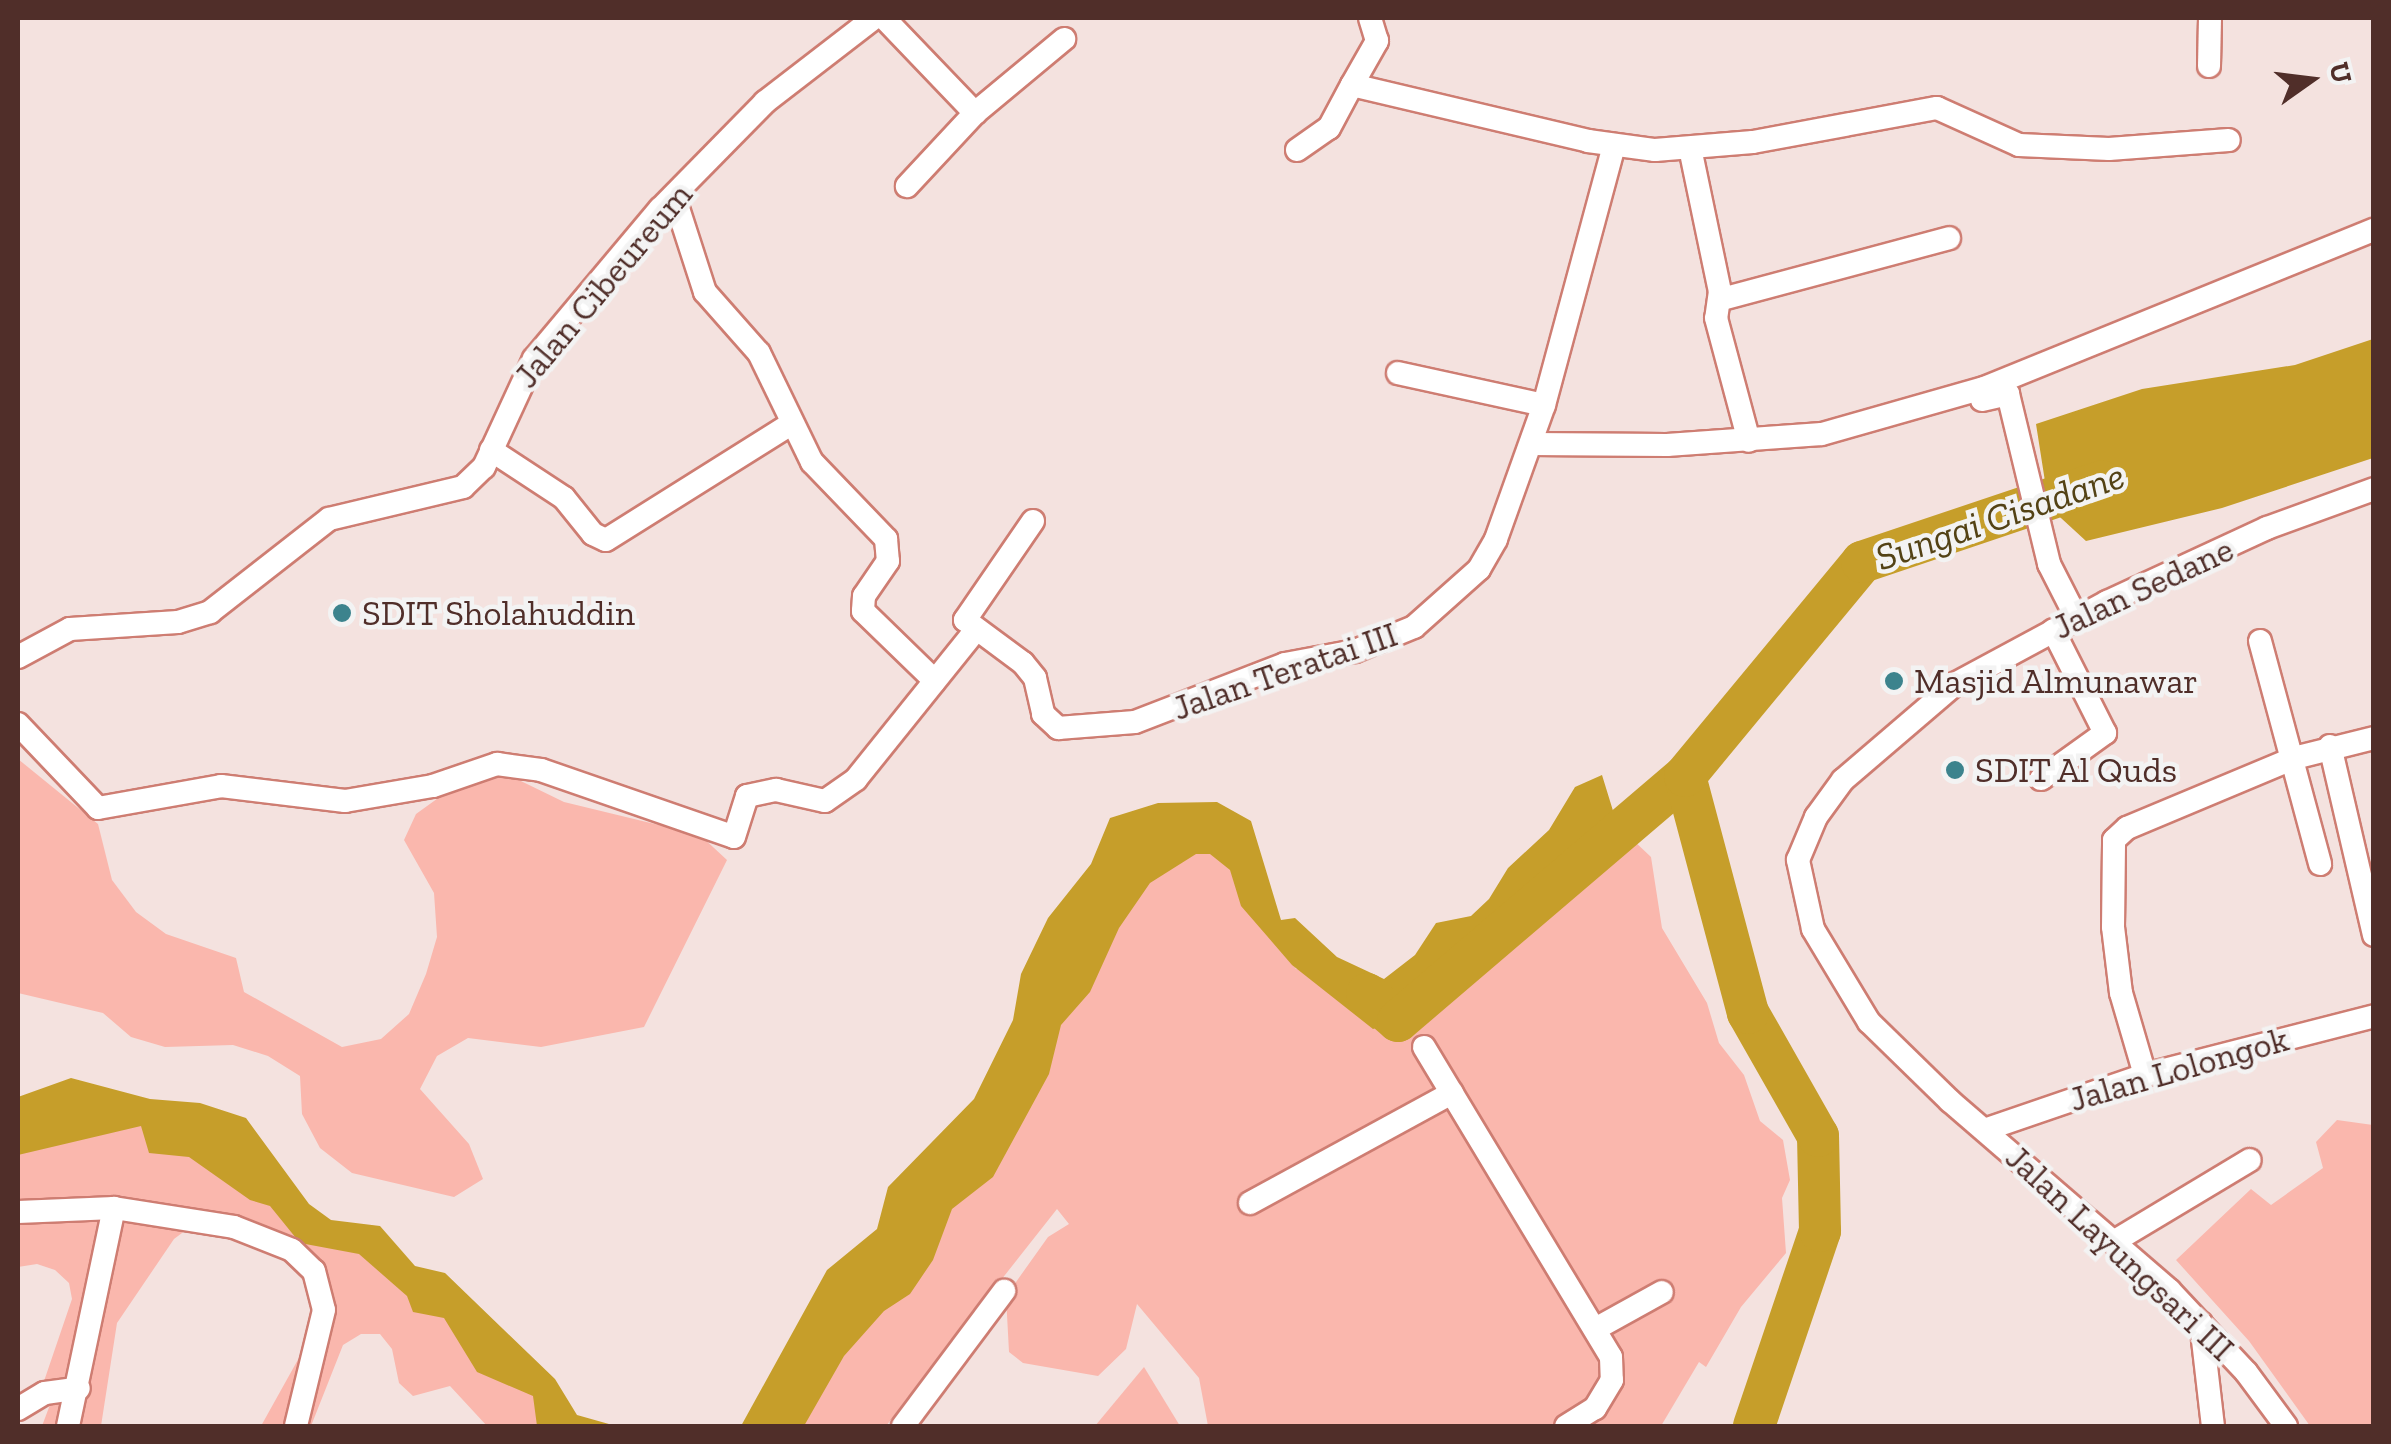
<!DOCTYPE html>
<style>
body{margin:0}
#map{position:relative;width:2391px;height:1444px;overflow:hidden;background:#f4e2df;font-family:"Zilla Slab",serif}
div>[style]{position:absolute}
.green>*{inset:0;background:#fab7ad}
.water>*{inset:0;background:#c69e2a}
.river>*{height:42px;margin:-21px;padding:0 21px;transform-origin:21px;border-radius:21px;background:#c69e2a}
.roads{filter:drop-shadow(2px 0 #ce7d72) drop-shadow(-2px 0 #ce7d72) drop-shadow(0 2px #ce7d72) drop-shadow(0 -2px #ce7d72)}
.street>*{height:22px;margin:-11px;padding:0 11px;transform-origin:11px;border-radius:11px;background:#fff}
.dots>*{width:28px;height:28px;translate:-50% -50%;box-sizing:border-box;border:5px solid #f3f3f3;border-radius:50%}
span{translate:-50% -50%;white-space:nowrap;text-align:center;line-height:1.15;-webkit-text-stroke:9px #f3f3f3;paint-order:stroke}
.street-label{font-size:35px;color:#502e29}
.poi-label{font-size:35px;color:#502e29}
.left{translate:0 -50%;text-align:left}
.water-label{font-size:38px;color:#534215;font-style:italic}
.frame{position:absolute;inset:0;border:20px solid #502e29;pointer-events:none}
.north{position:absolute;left:2261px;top:30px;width:100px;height:100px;-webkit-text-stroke:8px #f3f3f3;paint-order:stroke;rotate:76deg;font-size:28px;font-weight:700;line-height:40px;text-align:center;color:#502e29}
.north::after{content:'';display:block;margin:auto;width:35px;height:45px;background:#502e29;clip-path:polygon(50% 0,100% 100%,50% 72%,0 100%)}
</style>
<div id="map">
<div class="green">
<i style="clip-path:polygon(18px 759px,98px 824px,112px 880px,136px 912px,166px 934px,236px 958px,244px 992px,342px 1047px,381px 1039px,409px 1014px,426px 974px,437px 937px,434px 893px,404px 840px,416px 814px,459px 783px,498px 770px,564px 802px,700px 835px,727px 860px,644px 1027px,541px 1047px,468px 1038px,437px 1056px,420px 1089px,469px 1144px,483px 1179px,454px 1197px,352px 1173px,320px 1148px,302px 1114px,300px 1076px,268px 1056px,233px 1045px,165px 1047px,131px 1037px,103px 1013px,18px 993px)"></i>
<i style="clip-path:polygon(1613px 821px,1651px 857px,1662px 928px,1707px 1003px,1719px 1043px,1744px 1075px,1760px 1121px,1783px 1140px,1790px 1180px,1782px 1198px,1786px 1253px,1741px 1307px,1706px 1367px,1699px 1362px,1661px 1426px,1208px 1426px,1199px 1378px,1137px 1304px,1126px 1349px,1098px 1376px,1023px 1363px,1009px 1352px,1006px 1296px,1048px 1237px,1069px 1224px,1057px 1209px,886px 1426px,796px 1426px,1113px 899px,1199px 834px,1242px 881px,1296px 969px,1309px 966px,1374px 1016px,1575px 839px)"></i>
<i style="clip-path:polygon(136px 1118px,351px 1240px,537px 1389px,546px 1426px,487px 1426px,450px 1386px,413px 1396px,399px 1383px,392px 1349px,380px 1334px,361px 1334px,343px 1345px,311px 1426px,261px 1426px,305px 1347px,322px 1295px,316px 1279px,272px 1248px,190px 1227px,174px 1239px,117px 1323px,101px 1426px,42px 1426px,51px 1402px,42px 1387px,72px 1299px,69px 1283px,55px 1270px,37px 1264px,18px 1267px,18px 1146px)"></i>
<i style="clip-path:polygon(2337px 1120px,2373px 1125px,2373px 1426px,2310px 1426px,2249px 1341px,2176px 1260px,2251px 1189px,2271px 1205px,2323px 1168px,2316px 1142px)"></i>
<i style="clip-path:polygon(1144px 1367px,1180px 1426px,1095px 1426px)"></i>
</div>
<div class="water">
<i style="clip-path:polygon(2373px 339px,2373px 458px,2222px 508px,2086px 541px,2049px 507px,2036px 424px,2142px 389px,2295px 365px)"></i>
<i style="clip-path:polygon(1602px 775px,1618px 827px,1605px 827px,1534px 896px,1479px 974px,1455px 966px,1413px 1002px,1411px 1016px,1373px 1029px,1292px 965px,1241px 906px,1230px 870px,1210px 854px,1196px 854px,1150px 883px,1119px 928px,1090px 992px,1061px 1025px,1049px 1074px,993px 1177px,952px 1209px,933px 1260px,910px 1294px,884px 1311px,844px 1356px,804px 1426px,741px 1426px,827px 1270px,877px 1229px,888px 1187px,974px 1099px,1013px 1020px,1021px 974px,1048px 918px,1091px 864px,1110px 818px,1158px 803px,1217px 802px,1251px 821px,1281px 920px,1295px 918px,1337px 957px,1384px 979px,1415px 955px,1436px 923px,1471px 916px,1489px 899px,1508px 868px,1549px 830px,1575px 787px)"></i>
<i style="clip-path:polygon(71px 1078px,150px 1099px,200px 1103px,246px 1118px,309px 1204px,331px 1220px,380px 1226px,415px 1266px,445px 1273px,555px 1379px,577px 1415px,616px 1426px,537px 1426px,533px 1396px,477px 1372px,444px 1318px,413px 1312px,407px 1296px,359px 1254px,300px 1243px,270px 1206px,250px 1200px,189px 1157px,149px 1153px,141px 1126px,18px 1155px,18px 1097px)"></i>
</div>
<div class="river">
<i style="left:1367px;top:994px;width:41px;rotate:41.1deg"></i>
<i style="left:1398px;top:1021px;width:377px;rotate:-40.5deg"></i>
<i style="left:1754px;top:1426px;width:206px;rotate:-71.3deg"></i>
<i style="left:1820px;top:1231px;width:95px;rotate:-91.2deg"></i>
<i style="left:1818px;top:1136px;width:142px;rotate:-119.6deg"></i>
<i style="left:1748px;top:1013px;width:245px;rotate:-104.9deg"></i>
<i style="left:1685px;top:776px;width:278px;rotate:-50.4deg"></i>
<i style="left:1862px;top:562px;width:253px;rotate:-18.6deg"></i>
</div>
<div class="roads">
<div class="street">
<i style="left:884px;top:18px;width:132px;rotate:46.2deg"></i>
<i style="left:975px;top:113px;width:100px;rotate:133deg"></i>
<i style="left:2209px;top:66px;width:48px;rotate:-88.8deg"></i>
<i style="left:1352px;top:85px;width:51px;rotate:-60.4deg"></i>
<i style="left:1377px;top:41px;width:24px;rotate:-107deg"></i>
<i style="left:975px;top:113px;width:116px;rotate:-39.7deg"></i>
<i style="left:1690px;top:148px;width:146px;rotate:78.2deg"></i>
<i style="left:1720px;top:291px;width:27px;rotate:98deg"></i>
<i style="left:1716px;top:318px;width:127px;rotate:75deg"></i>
<i style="left:1297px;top:150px;width:39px;rotate:-35deg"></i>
<i style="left:1329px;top:128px;width:49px;rotate:-61.9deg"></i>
<i style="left:1352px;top:85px;width:243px;rotate:13.3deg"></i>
<i style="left:1588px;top:141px;width:68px;rotate:7.7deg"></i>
<i style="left:1655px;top:150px;width:98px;rotate:-4.7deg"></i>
<i style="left:1753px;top:142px;width:187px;rotate:-10.5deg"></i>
<i style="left:1937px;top:108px;width:90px;rotate:24.3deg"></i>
<i style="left:2019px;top:145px;width:90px;rotate:2.5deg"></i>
<i style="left:2109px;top:149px;width:120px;rotate:-4.3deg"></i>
<i style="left:674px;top:196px;width:101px;rotate:72.1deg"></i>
<i style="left:705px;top:292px;width:81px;rotate:48.5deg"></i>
<i style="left:759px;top:353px;width:121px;rotate:64.1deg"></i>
<i style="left:812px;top:462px;width:107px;rotate:46.1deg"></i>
<i style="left:886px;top:539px;width:22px;rotate:85deg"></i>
<i style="left:888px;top:561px;width:42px;rotate:124.4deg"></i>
<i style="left:864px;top:596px;width:15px;rotate:94deg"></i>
<i style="left:863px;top:611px;width:100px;rotate:44.2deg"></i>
<i style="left:1722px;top:299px;width:235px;rotate:-15deg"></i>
<i style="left:1398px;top:373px;width:149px;rotate:12.4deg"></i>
<i style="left:1982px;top:400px;width:27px;rotate:-13deg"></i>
<i style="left:2008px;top:394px;width:175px;rotate:76.4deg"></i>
<i style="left:2049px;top:564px;width:59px;rotate:63deg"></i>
<i style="left:1531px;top:444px;width:136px;rotate:0.4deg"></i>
<i style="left:1667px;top:445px;width:155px;rotate:-4.1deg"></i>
<i style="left:1822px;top:434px;width:168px;rotate:-15.9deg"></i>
<i style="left:1984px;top:388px;width:421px;rotate:-22.1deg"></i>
<i style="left:491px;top:450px;width:87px;rotate:33.3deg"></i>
<i style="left:564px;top:498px;width:46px;rotate:51.1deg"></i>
<i style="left:593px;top:534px;width:14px;rotate:25deg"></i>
<i style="left:606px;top:540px;width:218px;rotate:-32.1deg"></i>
<i style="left:1033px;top:521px;width:120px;rotate:124.5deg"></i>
<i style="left:965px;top:620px;width:72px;rotate:36.6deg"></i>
<i style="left:1023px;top:663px;width:19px;rotate:51deg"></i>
<i style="left:1035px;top:678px;width:37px;rotate:77deg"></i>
<i style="left:1043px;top:714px;width:21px;rotate:43deg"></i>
<i style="left:1058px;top:728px;width:77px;rotate:-4.5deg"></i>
<i style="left:1135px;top:722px;width:161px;rotate:-21.1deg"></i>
<i style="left:1285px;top:664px;width:71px;rotate:-10.5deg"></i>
<i style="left:1355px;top:651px;width:64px;rotate:-22.1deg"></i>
<i style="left:1414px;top:627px;width:87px;rotate:-41.7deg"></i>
<i style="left:1479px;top:569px;width:34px;rotate:-60deg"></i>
<i style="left:1496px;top:539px;width:142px;rotate:-70.3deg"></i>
<i style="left:1544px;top:405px;width:269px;rotate:-74.9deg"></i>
<i style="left:2260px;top:641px;width:231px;rotate:74.9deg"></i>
<i style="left:18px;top:657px;width:59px;rotate:-28.3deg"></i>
<i style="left:70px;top:629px;width:108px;rotate:-3.7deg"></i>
<i style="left:178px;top:622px;width:34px;rotate:-17deg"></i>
<i style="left:210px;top:612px;width:151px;rotate:-38deg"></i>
<i style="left:329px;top:519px;width:138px;rotate:-13.4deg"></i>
<i style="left:463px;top:487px;width:29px;rotate:-44deg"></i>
<i style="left:484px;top:467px;width:119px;rotate:-65.2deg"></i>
<i style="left:534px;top:359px;width:196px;rotate:-50deg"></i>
<i style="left:660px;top:209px;width:150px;rotate:-45.5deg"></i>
<i style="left:765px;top:102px;width:138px;rotate:-37.6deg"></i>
<i style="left:18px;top:724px;width:116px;rotate:46.4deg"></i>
<i style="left:98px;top:808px;width:125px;rotate:-10.1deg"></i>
<i style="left:221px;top:786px;width:125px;rotate:6.9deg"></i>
<i style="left:345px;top:801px;width:89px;rotate:-9.7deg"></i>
<i style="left:433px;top:786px;width:68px;rotate:-19deg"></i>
<i style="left:497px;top:764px;width:44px;rotate:7.8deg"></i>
<i style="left:541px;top:770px;width:204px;rotate:19.1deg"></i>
<i style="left:734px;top:837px;width:43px;rotate:-72.4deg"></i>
<i style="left:747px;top:796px;width:30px;rotate:-12deg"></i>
<i style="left:776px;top:790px;width:50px;rotate:12.7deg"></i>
<i style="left:825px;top:801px;width:38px;rotate:-35deg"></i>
<i style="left:856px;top:779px;width:189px;rotate:-51.2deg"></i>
<i style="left:2330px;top:746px;width:194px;rotate:76.9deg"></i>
<i style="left:2041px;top:779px;width:79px;rotate:-35.7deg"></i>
<i style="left:2105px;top:733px;width:115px;rotate:-116.8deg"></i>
<i style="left:1424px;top:1047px;width:362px;rotate:58.9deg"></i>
<i style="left:1611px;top:1357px;width:23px;rotate:88deg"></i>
<i style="left:1612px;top:1380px;width:33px;rotate:121deg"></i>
<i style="left:1595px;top:1408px;width:34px;rotate:148deg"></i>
<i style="left:2145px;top:1075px;width:85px;rotate:-106.3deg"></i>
<i style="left:2121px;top:993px;width:66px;rotate:-96.9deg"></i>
<i style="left:2113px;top:927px;width:87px;rotate:-89.3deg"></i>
<i style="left:2114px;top:840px;width:18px;rotate:-43deg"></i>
<i style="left:2127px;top:828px;width:181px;rotate:-22.7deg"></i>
<i style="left:2294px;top:758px;width:82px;rotate:-14deg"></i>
<i style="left:1987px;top:1129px;width:167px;rotate:-18.9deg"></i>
<i style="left:2145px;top:1075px;width:236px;rotate:-14.4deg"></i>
<i style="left:1250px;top:1203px;width:230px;rotate:-28.6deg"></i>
<i style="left:18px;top:1212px;width:96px;rotate:-2.4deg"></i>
<i style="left:114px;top:1208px;width:121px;rotate:9deg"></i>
<i style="left:234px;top:1227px;width:62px;rotate:21.6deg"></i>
<i style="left:292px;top:1250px;width:30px;rotate:44deg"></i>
<i style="left:314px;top:1271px;width:40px;rotate:75.6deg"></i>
<i style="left:324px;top:1310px;width:119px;rotate:103.6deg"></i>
<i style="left:2115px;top:1241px;width:157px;rotate:-31deg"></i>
<i style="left:2201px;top:1323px;width:104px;rotate:83.4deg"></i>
<i style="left:1597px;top:1328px;width:74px;rotate:-29deg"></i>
<i style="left:18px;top:1409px;width:31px;rotate:-31deg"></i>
<i style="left:45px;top:1393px;width:34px;rotate:-8deg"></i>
<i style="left:68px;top:1426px;width:223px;rotate:-78.1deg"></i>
<i style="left:903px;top:1426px;width:169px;rotate:-53.2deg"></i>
<i style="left:2286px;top:1426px;width:67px;rotate:-126.5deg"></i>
<i style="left:2246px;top:1372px;width:112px;rotate:-133.2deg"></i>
<i style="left:2169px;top:1290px;width:289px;rotate:-139.2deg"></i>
<i style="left:1950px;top:1101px;width:113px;rotate:-135.7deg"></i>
<i style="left:1869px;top:1022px;width:109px;rotate:-121.1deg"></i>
<i style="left:1813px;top:929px;width:71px;rotate:-102.3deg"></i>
<i style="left:1798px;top:860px;width:47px;rotate:-67.3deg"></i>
<i style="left:1816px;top:817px;width:46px;rotate:-53.9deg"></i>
<i style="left:1843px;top:780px;width:148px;rotate:-40.6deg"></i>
<i style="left:1955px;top:684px;width:173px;rotate:-28.3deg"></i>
<i style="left:2107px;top:602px;width:176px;rotate:-24.8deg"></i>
<i style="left:2267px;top:528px;width:114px;rotate:-20deg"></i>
</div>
</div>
<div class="dots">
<i style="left:342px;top:613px;background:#3c838d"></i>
<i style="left:1894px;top:681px;background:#3c838d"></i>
<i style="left:1955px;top:770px;background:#3c838d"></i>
</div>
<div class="street-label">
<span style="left:603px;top:285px;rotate:-50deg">Jalan Cibeureum</span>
<span style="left:2143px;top:588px;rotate:-25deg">Jalan Sedane</span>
<span style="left:1285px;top:671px;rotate:-19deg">Jalan Teratai III</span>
<span style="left:2179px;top:1069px;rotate:-16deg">Jalan Lolongok</span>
<span style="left:2120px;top:1253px;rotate:43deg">Jalan Layungsari III</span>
</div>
<div class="poi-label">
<span class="left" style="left:362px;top:613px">SDIT Sholahuddin</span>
<span class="left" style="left:1914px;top:681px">Masjid Almunawar</span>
<span class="left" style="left:1975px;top:770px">SDIT Al Quds</span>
</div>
<div class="water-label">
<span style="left:2000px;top:517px;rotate:-19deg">Sungai Cisadane</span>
</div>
<div class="frame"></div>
<div class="north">U</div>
</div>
